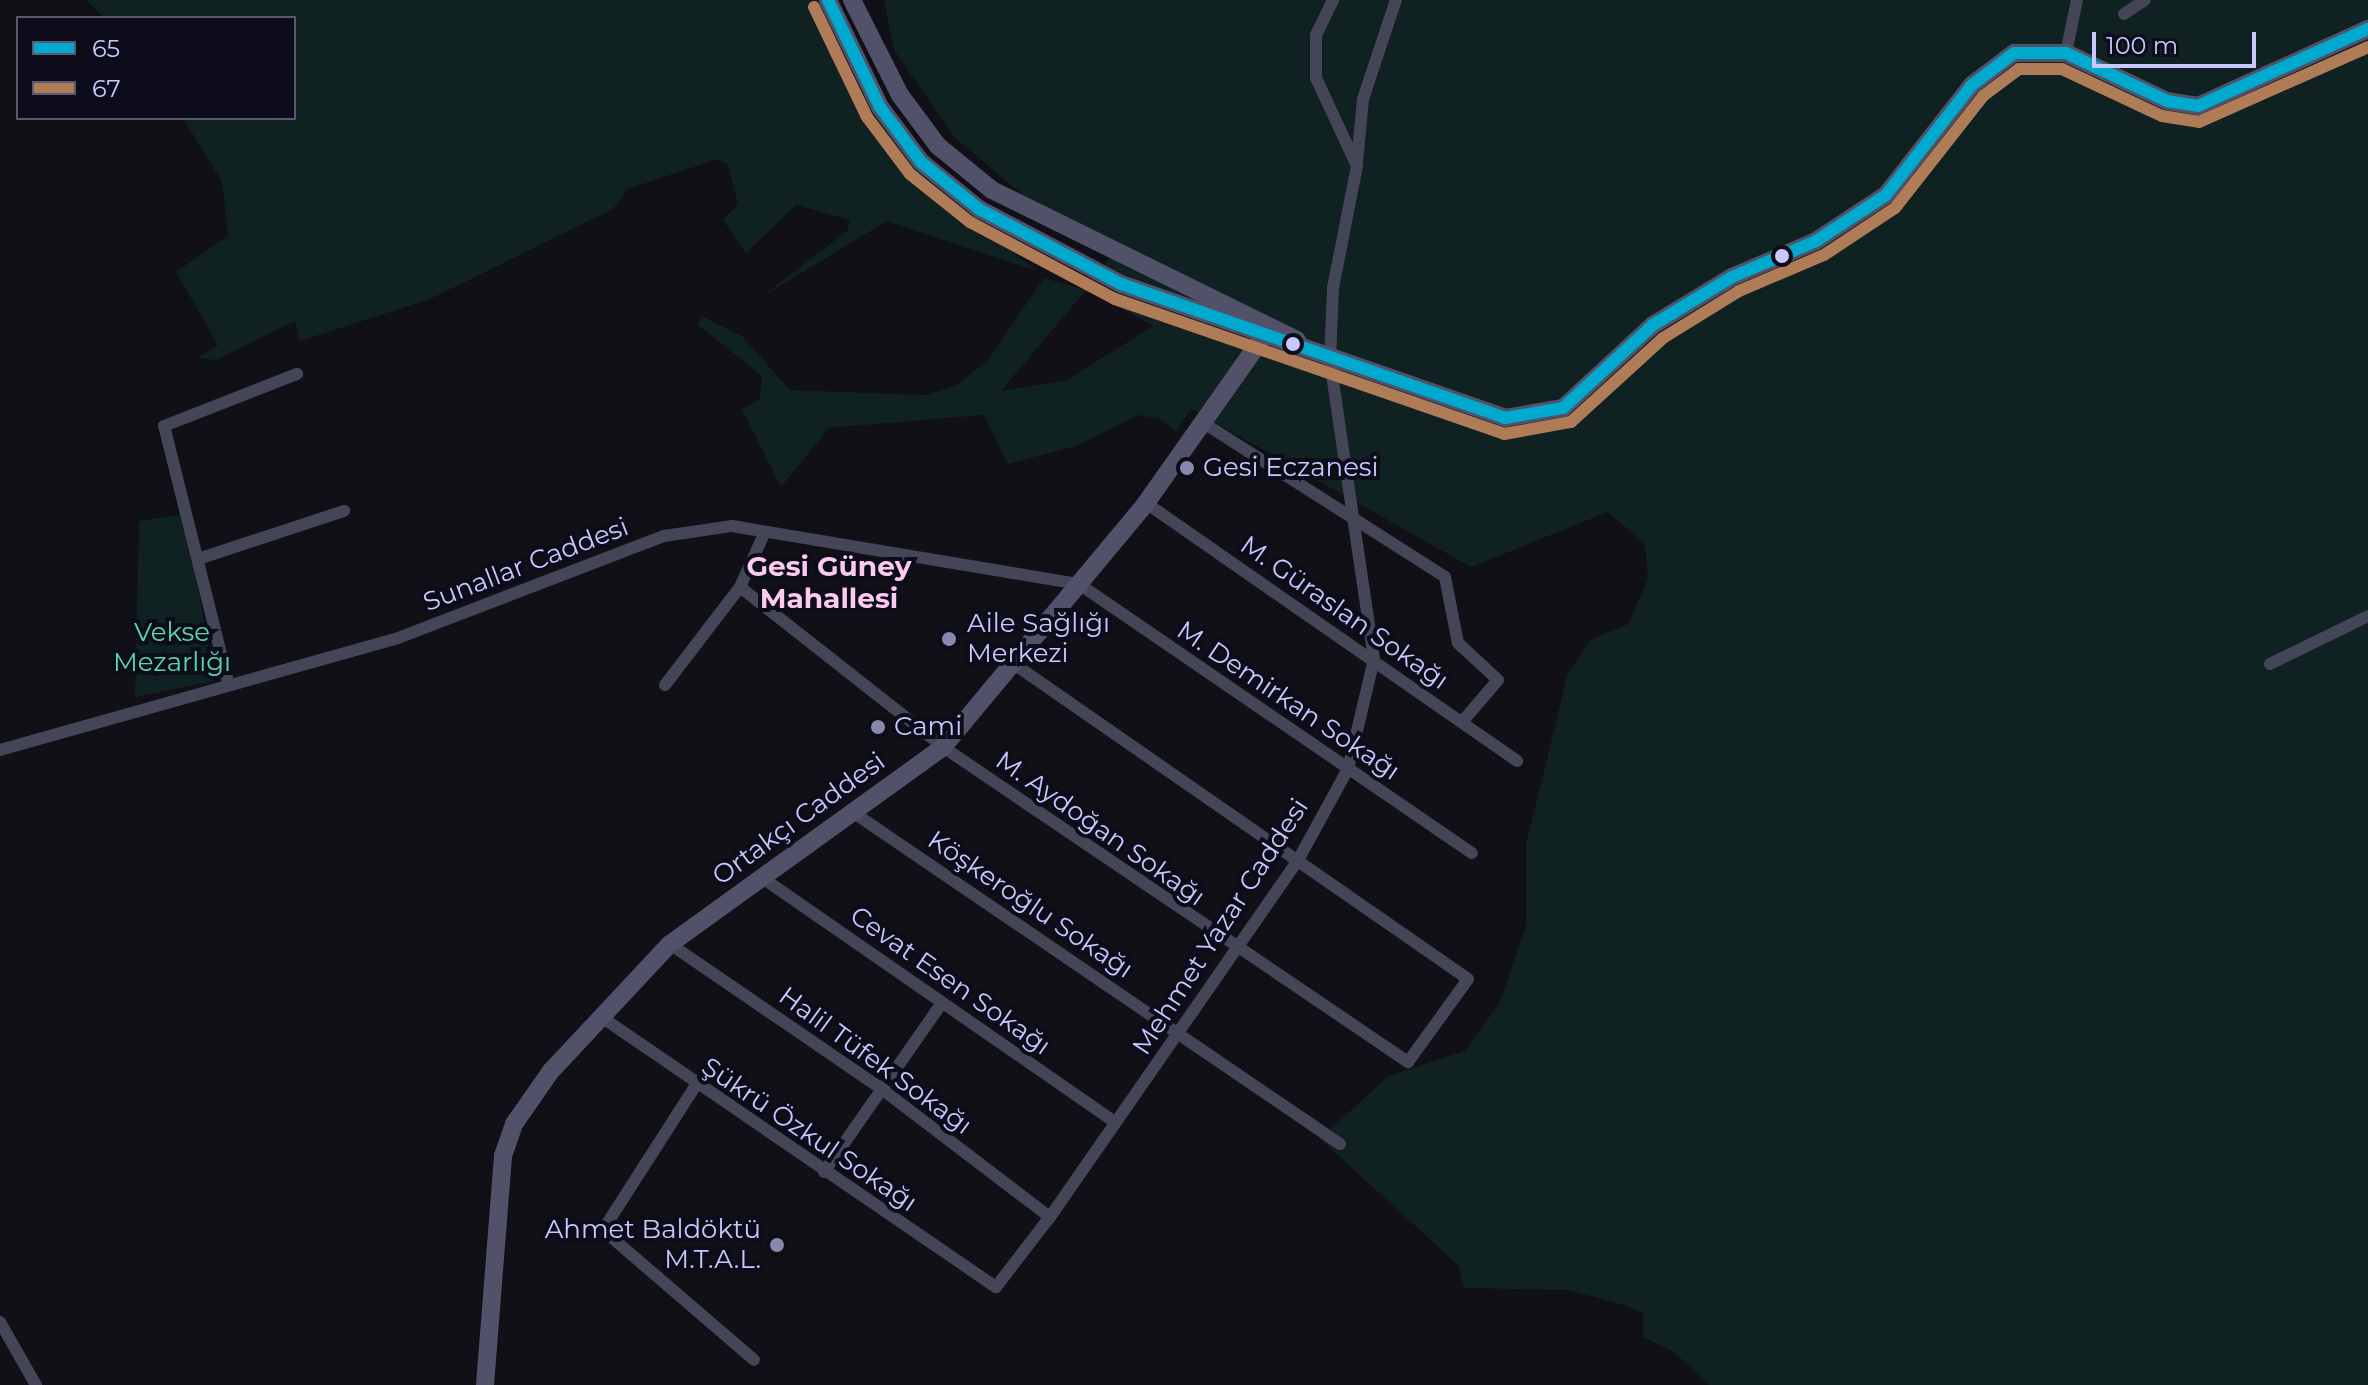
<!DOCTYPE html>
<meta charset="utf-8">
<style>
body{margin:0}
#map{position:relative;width:2368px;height:1385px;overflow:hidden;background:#101016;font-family:Montserrat,sans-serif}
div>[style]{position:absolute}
.green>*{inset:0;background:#0f2120}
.street>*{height:12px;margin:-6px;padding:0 6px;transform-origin:6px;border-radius:6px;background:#444557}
.secondary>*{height:18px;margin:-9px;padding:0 9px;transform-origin:9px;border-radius:9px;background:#51516a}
.bus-1>*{height:12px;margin:-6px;padding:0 6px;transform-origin:6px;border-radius:6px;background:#00a9ce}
.bus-2>*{height:12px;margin:-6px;padding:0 6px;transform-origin:6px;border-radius:6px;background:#b07c57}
.dots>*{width:22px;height:22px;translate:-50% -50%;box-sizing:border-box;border:4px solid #0d0c1a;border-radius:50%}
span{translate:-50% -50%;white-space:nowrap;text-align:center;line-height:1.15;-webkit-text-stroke:8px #0d0c1a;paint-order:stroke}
.poi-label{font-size:26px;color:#c9c8fc}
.left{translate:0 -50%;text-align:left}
.right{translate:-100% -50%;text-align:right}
.street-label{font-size:26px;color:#c9c8fc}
.park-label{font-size:26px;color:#59d7ad}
.neighbourhood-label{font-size:28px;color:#fccaee;font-weight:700}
.legend{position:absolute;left:16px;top:16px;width:280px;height:104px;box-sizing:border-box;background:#0d0c1a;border:2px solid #585774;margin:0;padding:10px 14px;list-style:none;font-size:24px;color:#c9c8fc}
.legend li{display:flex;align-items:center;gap:16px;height:40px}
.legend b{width:40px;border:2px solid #585774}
.scale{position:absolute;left:2092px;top:32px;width:164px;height:36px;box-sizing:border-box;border:4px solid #c9c8fc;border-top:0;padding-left:10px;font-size:24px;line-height:28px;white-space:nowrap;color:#c9c8fc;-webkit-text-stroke:6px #0d0c1a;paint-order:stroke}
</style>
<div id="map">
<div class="green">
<i style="clip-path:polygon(86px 0,820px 0,853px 79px,909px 160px,945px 199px,1037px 271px,887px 221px,760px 298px,847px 231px,850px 220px,796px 205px,746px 253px,723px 220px,738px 204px,728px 165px,718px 159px,628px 189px,613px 209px,430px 299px,300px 341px,295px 321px,216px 360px,198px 358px,218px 345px,176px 272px,228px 235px,222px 182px,183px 118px,294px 118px,294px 18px,104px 18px)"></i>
<i style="clip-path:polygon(evenodd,884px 0,2368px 0,2368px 1385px,1709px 1385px,1674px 1352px,1643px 1337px,1643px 1313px,1624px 1305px,1568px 1290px,1464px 1288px,1459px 1266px,1320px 1139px,1388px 1076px,1465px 1051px,1500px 1002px,1526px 926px,1526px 844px,1568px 673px,1590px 640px,1628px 624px,1648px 579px,1645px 544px,1608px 512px,1471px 567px,1191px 409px,1176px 432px,1160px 419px,1138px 415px,1076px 446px,1008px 464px,984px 415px,829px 428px,781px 487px,742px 409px,760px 399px,762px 376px,698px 325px,701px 316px,742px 336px,790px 390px,927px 395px,957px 385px,988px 360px,1044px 278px,1086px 290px,1117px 248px,1023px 195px,955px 138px,894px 50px,884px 0,1086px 290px,1153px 326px,1067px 380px,1001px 391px,1086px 290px)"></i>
<i style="clip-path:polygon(184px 514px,215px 681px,135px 697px,139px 521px)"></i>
</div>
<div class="street">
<i style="left:2124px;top:14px;width:25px;rotate:-34deg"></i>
<i style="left:2066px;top:53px;width:54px;rotate:-78.3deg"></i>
<i style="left:1357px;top:163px;width:64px;rotate:-84.6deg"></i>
<i style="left:1363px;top:99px;width:104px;rotate:-71.6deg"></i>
<i style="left:1202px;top:422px;width:288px;rotate:32.5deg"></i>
<i style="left:1445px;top:577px;width:67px;rotate:78.9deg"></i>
<i style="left:1458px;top:643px;width:54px;rotate:42.8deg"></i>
<i style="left:1498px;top:680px;width:55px;rotate:130.6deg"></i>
<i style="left:1146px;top:503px;width:452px;rotate:34.8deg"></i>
<i style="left:198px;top:559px;width:154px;rotate:-18.2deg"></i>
<i style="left:740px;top:587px;width:258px;rotate:38.2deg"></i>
<i style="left:943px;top:747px;width:562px;rotate:34.11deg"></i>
<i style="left:1408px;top:1062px;width:102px;rotate:-54.1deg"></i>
<i style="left:1468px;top:979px;width:553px;rotate:-145.25deg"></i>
<i style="left:2270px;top:664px;width:109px;rotate:-26.1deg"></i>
<i style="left:228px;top:682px;width:264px;rotate:-104deg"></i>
<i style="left:164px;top:426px;width:143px;rotate:-21.4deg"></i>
<i style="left:665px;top:685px;width:123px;rotate:-52.6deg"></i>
<i style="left:740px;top:587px;width:60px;rotate:-65.6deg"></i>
<i style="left:0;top:750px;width:413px;rotate:-15.7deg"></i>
<i style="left:398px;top:638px;width:285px;rotate:-21deg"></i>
<i style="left:664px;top:536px;width:69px;rotate:-8.4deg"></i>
<i style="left:732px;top:526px;width:352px;rotate:9.5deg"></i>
<i style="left:1079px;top:584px;width:476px;rotate:34.4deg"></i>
<i style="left:854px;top:813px;width:588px;rotate:34.26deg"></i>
<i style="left:761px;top:877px;width:429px;rotate:34.7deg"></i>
<i style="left:670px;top:944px;width:258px;rotate:34.4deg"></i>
<i style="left:883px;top:1090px;width:210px;rotate:37.3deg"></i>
<i style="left:600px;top:1016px;width:480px;rotate:34.4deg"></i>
<i style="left:996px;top:1287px;width:88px;rotate:-52.4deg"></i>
<i style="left:1050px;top:1217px;width:432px;rotate:-55.2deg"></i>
<i style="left:1297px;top:862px;width:106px;rotate:-61.3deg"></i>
<i style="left:1348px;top:769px;width:113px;rotate:-76.7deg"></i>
<i style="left:1374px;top:659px;width:302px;rotate:-98.4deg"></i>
<i style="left:1330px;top:360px;width:72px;rotate:-87.6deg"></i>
<i style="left:1333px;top:288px;width:124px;rotate:-78.9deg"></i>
<i style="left:1357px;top:166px;width:97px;rotate:-115deg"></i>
<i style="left:1316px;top:78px;width:43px;rotate:-90deg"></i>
<i style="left:1316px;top:35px;width:39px;rotate:-64deg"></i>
<i style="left:696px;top:1085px;width:172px;rotate:122.7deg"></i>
<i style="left:603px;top:1230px;width:199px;rotate:40.7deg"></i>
<i style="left:824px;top:1172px;width:206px;rotate:-55.1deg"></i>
<i style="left:0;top:1322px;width:73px;rotate:60.3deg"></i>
</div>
<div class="secondary">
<i style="left:828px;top:0;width:119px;rotate:64.1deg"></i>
<i style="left:880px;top:107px;width:69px;rotate:53.3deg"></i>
<i style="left:921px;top:162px;width:75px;rotate:39deg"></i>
<i style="left:979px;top:209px;width:161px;rotate:27.8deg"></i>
<i style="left:1121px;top:284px;width:407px;rotate:19.2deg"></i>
<i style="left:1505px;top:418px;width:59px;rotate:-9.8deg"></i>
<i style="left:1563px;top:408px;width:122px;rotate:-42.7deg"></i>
<i style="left:1653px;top:325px;width:92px;rotate:-31.3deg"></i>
<i style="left:1732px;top:277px;width:91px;rotate:-23.2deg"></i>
<i style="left:1816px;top:241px;width:84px;rotate:-33.3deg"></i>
<i style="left:1886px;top:195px;width:140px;rotate:-52deg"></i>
<i style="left:1972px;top:85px;width:53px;rotate:-37.3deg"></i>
<i style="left:2014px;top:53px;width:52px"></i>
<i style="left:2066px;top:53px;width:112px;rotate:25.4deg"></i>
<i style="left:2167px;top:101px;width:31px;rotate:9deg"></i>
<i style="left:2198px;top:106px;width:187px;rotate:-24.4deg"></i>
<i style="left:852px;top:0;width:106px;rotate:63.2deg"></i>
<i style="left:900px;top:95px;width:64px;rotate:53.3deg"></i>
<i style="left:938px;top:146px;width:70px;rotate:39.2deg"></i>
<i style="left:992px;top:190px;width:340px;rotate:26.2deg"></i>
<i style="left:485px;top:1385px;width:230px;rotate:-85.5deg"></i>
<i style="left:503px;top:1156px;width:34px;rotate:-71deg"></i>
<i style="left:514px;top:1124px;width:65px;rotate:-55.1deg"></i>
<i style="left:551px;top:1071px;width:174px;rotate:-46.9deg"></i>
<i style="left:670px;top:944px;width:337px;rotate:-35.8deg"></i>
<i style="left:943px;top:747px;width:317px;rotate:-50.2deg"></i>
<i style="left:1146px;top:503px;width:204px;rotate:-54.8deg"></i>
</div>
<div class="bus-1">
<i style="left:828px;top:0;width:119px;rotate:64.1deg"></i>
<i style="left:880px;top:107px;width:69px;rotate:53.3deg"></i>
<i style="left:921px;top:162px;width:75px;rotate:39deg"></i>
<i style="left:979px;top:209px;width:161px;rotate:27.8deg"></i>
<i style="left:1121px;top:284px;width:407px;rotate:19.2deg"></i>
<i style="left:1505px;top:418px;width:59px;rotate:-9.8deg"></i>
<i style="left:1563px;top:408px;width:122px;rotate:-42.7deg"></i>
<i style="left:1653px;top:325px;width:92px;rotate:-31.3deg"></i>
<i style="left:1732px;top:277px;width:91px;rotate:-23.2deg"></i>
<i style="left:1816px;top:241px;width:84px;rotate:-33.3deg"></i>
<i style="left:1886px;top:195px;width:140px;rotate:-52deg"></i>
<i style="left:1972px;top:85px;width:53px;rotate:-37.3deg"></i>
<i style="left:2014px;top:53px;width:52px"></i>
<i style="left:2066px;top:53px;width:112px;rotate:25.4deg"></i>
<i style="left:2167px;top:101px;width:31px;rotate:9deg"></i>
<i style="left:2198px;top:106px;width:187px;rotate:-24.4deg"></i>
</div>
<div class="bus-2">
<i style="left:814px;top:7px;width:122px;rotate:64.3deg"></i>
<i style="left:867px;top:117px;width:71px;rotate:53deg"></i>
<i style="left:910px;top:174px;width:77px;rotate:38.7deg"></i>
<i style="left:970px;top:222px;width:164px;rotate:28deg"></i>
<i style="left:1115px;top:299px;width:412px;rotate:19.1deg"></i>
<i style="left:1504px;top:434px;width:68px;rotate:-10.2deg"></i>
<i style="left:1571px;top:422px;width:125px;rotate:-42.4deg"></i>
<i style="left:1663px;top:338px;width:89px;rotate:-31.7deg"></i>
<i style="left:1739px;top:291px;width:92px;rotate:-23deg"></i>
<i style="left:1824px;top:255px;width:85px;rotate:-33.5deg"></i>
<i style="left:1895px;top:208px;width:142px;rotate:-51.8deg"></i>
<i style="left:1983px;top:96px;width:45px;rotate:-36.9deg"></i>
<i style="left:2019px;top:69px;width:43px"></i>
<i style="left:2062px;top:69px;width:110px;rotate:25.2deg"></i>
<i style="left:2162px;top:116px;width:37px;rotate:9deg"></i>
<i style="left:2199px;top:122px;width:185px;rotate:-23.9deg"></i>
</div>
<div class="dots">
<i style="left:1782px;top:256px;background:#c9c8fc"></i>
<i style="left:1293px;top:344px;background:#c9c8fc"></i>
<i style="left:1187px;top:468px;background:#8888ac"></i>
<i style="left:949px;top:639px;background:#8888ac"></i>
<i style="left:878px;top:727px;background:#8888ac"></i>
<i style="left:777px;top:1245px;background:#8888ac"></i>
</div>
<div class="poi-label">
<span class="left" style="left:1203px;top:468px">Gesi Eczanesi</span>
<span class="left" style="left:967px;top:639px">Aile Sağlığı<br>Merkezi</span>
<span class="left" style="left:894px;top:727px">Cami</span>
<span class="right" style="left:761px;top:1245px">Ahmet Baldöktü<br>M.T.A.L.</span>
</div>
<div class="street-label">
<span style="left:526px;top:565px;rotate:-21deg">Sunallar Caddesi</span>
<span style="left:1344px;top:613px;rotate:35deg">M. Güraslan Sokağı</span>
<span style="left:1288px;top:701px;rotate:34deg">M. Demirkan Sokağı</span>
<span style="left:799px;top:819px;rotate:-36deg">Ortakçı Caddesi</span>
<span style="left:1100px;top:829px;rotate:35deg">M. Aydoğan Sokağı</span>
<span style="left:1030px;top:905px;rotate:34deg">Köşkeroğlu Sokağı</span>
<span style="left:1221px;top:927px;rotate:-57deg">Mehmet Yazar Caddesi</span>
<span style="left:950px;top:981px;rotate:35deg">Cevat Esen Sokağı</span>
<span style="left:875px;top:1061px;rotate:36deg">Halil Tüfek Sokağı</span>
<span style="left:809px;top:1135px;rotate:34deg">Şükrü Özkul Sokağı</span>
</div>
<div class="park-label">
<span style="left:172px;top:648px">Vekse<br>Mezarlığı</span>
</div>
<div class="neighbourhood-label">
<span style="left:829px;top:582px">Gesi Güney<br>Mahallesi</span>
</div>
<ul class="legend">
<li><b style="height:10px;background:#00a9ce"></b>65</li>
<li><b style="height:10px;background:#b07c57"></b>67</li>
</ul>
<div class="scale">100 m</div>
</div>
